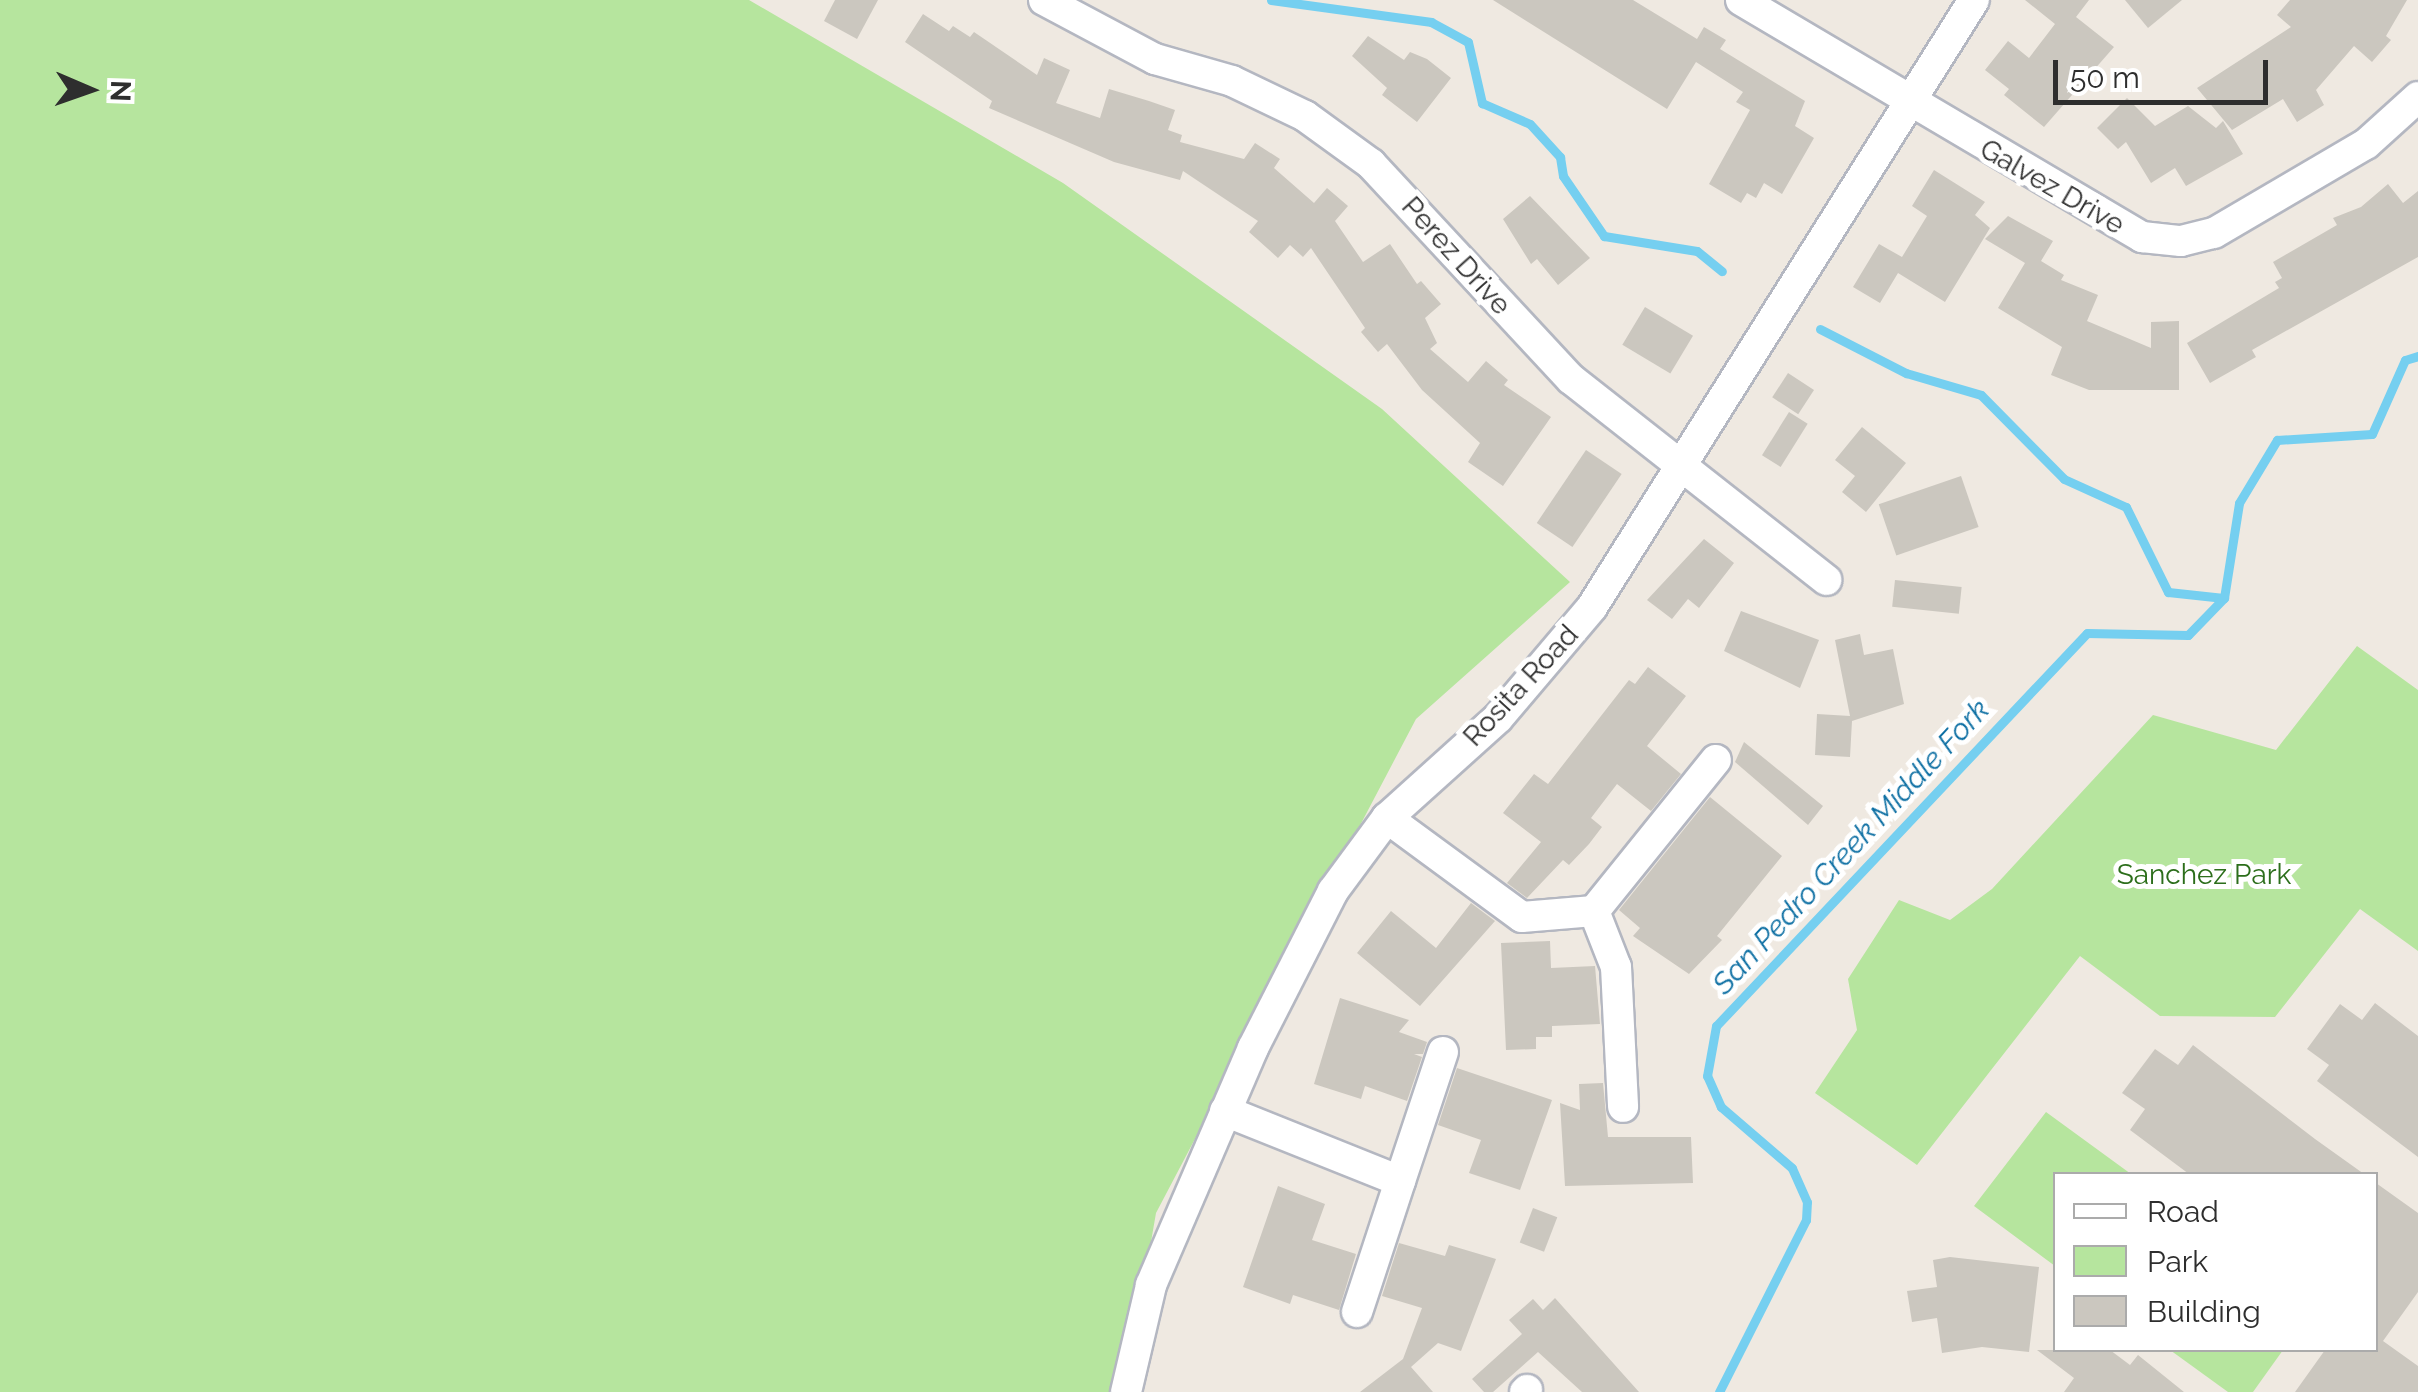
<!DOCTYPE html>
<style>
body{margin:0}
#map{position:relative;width:2418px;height:1392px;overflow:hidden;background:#efe9e1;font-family:Raleway,sans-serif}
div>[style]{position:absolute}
.green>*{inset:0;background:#b6e59e}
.stream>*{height:9px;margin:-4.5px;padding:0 4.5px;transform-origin:4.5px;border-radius:4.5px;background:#75cff0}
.building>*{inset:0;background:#cbc7bf;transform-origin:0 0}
.roads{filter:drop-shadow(2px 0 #b4b7c1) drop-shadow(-2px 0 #b4b7c1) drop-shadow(0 2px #b4b7c1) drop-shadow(0 -2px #b4b7c1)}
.street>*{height:30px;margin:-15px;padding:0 15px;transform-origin:15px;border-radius:15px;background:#fff}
span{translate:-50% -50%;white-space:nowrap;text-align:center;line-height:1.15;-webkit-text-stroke:10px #fff;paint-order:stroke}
.street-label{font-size:28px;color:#2e2e2e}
.park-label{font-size:28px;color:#2c6e1b}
.water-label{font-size:30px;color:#0d6fa3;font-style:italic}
.legend{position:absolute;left:2053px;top:1172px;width:325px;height:180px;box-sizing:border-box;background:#fff;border:2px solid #ababab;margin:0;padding:12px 18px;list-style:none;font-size:30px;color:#2e2e2e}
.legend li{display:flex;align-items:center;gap:20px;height:50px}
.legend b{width:50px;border:2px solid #ababab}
.north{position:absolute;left:40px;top:40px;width:100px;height:100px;-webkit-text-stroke:8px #fff;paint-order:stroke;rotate:92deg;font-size:28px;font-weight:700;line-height:40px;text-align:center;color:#2e2e2e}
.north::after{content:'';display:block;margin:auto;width:35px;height:45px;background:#2e2e2e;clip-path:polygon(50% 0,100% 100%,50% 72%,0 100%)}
.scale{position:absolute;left:2053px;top:60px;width:215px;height:45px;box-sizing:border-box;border:5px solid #2e2e2e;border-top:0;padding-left:12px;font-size:30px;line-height:35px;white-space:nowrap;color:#2e2e2e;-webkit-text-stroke:8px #fff;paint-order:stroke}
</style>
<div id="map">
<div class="green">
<i style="clip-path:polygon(0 0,749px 0,1063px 183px,1382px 409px,1570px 582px,1416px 719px,1156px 1213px,1125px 1392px,0 1392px)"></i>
<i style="clip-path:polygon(2357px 646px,2418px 690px,2418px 951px,2360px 909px,2275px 1017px,2160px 1016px,2080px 956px,1917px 1165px,1815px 1093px,1857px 1030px,1848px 979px,1899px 900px,1950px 920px,1992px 889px,2153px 715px,2276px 750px)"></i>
<i style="clip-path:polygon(2046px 1112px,2131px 1174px,2056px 1174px,2055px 1266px,1974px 1206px)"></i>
<i style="clip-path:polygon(2170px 1350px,2283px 1350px,2253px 1392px,2228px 1392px)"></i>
</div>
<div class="stream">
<i style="left:1271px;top:0;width:162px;rotate:7.8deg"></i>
<i style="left:1431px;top:22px;width:42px;rotate:28.4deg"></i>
<i style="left:1468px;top:42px;width:63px;rotate:77.1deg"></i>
<i style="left:1482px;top:103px;width:52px;rotate:23.6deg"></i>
<i style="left:1530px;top:124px;width:45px;rotate:47.7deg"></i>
<i style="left:1560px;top:157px;width:19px;rotate:81deg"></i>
<i style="left:1563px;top:176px;width:73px;rotate:55.7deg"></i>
<i style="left:1604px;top:236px;width:94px;rotate:9.2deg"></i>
<i style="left:1697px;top:251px;width:32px;rotate:39deg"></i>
<i style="left:1820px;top:329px;width:97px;rotate:27.1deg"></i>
<i style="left:1906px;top:373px;width:78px;rotate:16.3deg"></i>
<i style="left:1981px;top:395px;width:118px;rotate:45.3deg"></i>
<i style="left:2064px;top:479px;width:68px;rotate:24.3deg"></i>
<i style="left:2126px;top:507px;width:95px;rotate:63.7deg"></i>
<i style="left:2168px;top:592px;width:56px;rotate:6.1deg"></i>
<i style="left:2224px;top:598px;width:96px;rotate:-81deg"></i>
<i style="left:2239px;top:503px;width:74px;rotate:-58.9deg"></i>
<i style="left:2277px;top:440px;width:95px;rotate:-3.6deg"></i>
<i style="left:2372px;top:434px;width:81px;rotate:-66deg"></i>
<i style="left:2405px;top:360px;width:14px;rotate:-17deg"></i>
<i style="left:1719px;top:1392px;width:193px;rotate:-63.2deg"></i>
<i style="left:1806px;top:1220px;width:18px;rotate:-87deg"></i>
<i style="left:1807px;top:1202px;width:37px;rotate:-114deg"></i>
<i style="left:1792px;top:1168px;width:94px;rotate:-139.3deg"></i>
<i style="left:1721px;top:1107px;width:34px;rotate:-114deg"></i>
<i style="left:1707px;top:1076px;width:51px;rotate:-79.8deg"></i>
<i style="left:1716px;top:1026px;width:540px;rotate:-46.65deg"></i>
<i style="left:2087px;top:633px;width:101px;rotate:1.1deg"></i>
<i style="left:2188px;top:635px;width:52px;rotate:-45.8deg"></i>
</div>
<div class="building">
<i style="clip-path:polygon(835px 0,878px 0,857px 39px,824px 21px)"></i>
<i style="clip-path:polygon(1493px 0,1633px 0,1697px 39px,1704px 27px,1726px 40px,1720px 49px,1805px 101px,1795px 126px,1814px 138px,1782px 194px,1764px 183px,1756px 198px,1747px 193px,1741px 203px,1709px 184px,1750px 110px,1736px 102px,1743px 92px,1696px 62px,1667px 109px)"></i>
<i style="clip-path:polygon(2025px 0,2089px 0,2076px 17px,2114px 47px,2044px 127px,2004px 95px,2009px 89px,1985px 70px,2008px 41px,2029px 58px,2055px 24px)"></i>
<i style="clip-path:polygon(2125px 0,2182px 0,2148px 28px)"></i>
<i style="clip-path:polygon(2290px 0,2407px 0,2386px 36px,2391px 40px,2372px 62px,2354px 46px,2316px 90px,2324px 105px,2297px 122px,2283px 99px,2232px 130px,2197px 88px,2291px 27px,2277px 15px)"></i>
<i style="clip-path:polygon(923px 14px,949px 31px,953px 26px,970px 37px,974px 32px,1037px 75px,1044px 58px,1070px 70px,1056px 103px,1100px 118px,1109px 89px,1149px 101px,1175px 110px,1168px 130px,1182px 135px,1180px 142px,1244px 159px,1255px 143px,1280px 159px,1274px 168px,1314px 203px,1327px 188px,1348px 206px,1335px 221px,1363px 262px,1390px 244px,1417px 284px,1421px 281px,1441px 304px,1425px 318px,1437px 343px,1430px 349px,1468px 382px,1486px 361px,1508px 380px,1504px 385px,1551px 417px,1503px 486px,1468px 462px,1480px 443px,1422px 390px,1387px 344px,1378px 352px,1361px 332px,1365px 328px,1311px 248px,1303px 257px,1290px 245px,1278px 258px,1249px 232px,1258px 221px,1183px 171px,1180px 180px,1114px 162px,989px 108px,992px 101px,905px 42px)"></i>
<i style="clip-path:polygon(1368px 36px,1404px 60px,1410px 52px,1427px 59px,1451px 78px,1417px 122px,1382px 95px,1387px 88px,1352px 56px)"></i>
<i style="clip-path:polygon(2127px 98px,2155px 126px,2188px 106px,2216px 128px,2223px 121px,2243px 154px,2186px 186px,2175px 168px,2151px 183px,2126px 142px,2118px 149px,2097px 128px)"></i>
<i style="clip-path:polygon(1934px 170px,1985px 202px,1975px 215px,1990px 228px,1945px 302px,1898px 273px,1880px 303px,1853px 287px,1879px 244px,1902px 257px,1927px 216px,1912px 206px)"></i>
<i style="clip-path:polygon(2388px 184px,2403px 203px,2418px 191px,2418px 257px,2252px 350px,2256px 357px,2210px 383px,2187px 343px,2279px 288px,2275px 282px,2282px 278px,2273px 262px,2337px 225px,2333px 218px,2361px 207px)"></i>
<i style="clip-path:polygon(1530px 196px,1590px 258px,1558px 285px,1537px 259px,1531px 264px,1503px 219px)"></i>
<i style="clip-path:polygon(2008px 216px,2053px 241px,2041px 261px,2064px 275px,2061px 280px,2098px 295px,2087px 321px,2151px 348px,2151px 322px,2179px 321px,2179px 390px,2089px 390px,2051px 375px,2062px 347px,1998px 308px,2025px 263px,1985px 239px)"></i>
<i style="left:1645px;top:307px;width:56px;height:44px;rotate:31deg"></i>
<i style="left:1788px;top:373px;width:31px;height:29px;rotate:33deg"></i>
<i style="left:1789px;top:412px;width:22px;height:51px;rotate:32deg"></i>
<i style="clip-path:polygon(1862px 427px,1906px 463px,1866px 512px,1842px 492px,1855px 476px,1835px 460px)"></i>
<i style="left:1586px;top:450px;width:43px;height:88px;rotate:34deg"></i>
<i style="left:1961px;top:476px;width:54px;height:87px;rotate:71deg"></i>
<i style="clip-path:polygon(1704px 539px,1734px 563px,1699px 608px,1688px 599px,1672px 619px,1647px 600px)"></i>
<i style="left:1895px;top:580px;width:67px;height:27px;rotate:6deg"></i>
<i style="clip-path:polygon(1741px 611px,1819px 640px,1800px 688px,1724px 651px)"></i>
<i style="clip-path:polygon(1860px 634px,1864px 655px,1893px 649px,1904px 704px,1852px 721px,1850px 757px,1815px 755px,1817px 714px,1850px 716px,1835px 640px)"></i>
<i style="clip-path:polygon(1648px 667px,1686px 696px,1647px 746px,1681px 774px,1651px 811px,1617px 784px,1591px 818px,1602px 827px,1589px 844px,1569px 865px,1563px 860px,1527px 898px,1507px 883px,1541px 842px,1503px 813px,1534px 774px,1548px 784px,1629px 680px,1635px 684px)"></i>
<i style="clip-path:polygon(1744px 742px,1823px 806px,1808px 825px,1735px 762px)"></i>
<i style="clip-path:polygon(1710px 797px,1782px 856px,1717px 936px,1722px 940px,1689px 974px,1633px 936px,1640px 928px,1619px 910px)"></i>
<i style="clip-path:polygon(1471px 903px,1495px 921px,1420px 1006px,1357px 953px,1391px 911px,1436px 948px)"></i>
<i style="clip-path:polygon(1550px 941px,1551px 968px,1595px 966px,1600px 1024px,1552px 1026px,1552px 1037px,1536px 1037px,1536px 1049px,1506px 1050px,1501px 943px)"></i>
<i style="clip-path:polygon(1340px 998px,1409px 1020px,1399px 1032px,1427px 1042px,1423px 1054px,1414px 1054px,1422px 1057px,1407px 1101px,1365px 1086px,1361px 1099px,1314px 1084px)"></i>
<i style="clip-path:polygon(2375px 1003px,2418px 1036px,2418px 1157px,2317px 1081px,2329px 1065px,2307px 1049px,2340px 1004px,2362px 1020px)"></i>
<i style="clip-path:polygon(2193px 1045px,2315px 1139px,2364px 1174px,2189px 1174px,2130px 1130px,2145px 1109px,2122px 1093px,2155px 1049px,2178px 1065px)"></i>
<i style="clip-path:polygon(1457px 1068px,1552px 1100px,1520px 1190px,1469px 1173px,1481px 1140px,1438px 1125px)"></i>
<i style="clip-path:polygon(1603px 1083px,1608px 1137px,1691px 1137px,1693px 1183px,1565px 1186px,1560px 1103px,1580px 1110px,1579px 1084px)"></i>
<i style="clip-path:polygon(2376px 1183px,2418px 1213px,2418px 1292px,2383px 1341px,2418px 1366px,2418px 1392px,2295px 1392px,2325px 1350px,2376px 1350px)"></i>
<i style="clip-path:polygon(1278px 1186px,1325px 1204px,1312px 1240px,1356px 1254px,1339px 1310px,1293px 1295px,1290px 1304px,1243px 1287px)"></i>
<i style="left:1533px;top:1208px;width:26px;height:37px;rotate:21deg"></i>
<i style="clip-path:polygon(1399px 1243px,1445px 1256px,1449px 1245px,1496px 1259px,1461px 1351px,1438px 1343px,1411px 1367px,1433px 1392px,1360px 1392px,1403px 1359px,1422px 1308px,1382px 1296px)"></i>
<i style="clip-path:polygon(1950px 1257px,2039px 1267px,2029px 1352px,1982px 1347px,1942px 1353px,1937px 1318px,1912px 1322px,1907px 1291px,1937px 1287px,1933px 1260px)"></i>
<i style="clip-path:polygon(1555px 1298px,1639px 1392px,1582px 1392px,1538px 1352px,1493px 1392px,1484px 1392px,1472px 1379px,1522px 1334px,1509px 1320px,1533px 1299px,1543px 1310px)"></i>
<i style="clip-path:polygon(2037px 1350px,2110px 1350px,2130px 1365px,2138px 1355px,2184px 1392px,2064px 1392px,2074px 1378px)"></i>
</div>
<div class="roads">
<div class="street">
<i style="left:1044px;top:0;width:126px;rotate:28deg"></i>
<i style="left:1155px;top:59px;width:80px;rotate:15.9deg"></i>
<i style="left:1232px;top:81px;width:81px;rotate:25.6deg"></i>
<i style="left:1305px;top:116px;width:82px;rotate:36deg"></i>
<i style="left:1371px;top:164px;width:294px;rotate:47.1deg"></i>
<i style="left:1571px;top:379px;width:325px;rotate:38.2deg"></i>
<i style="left:1741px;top:0;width:466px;rotate:30.6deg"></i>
<i style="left:2142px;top:237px;width:39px;rotate:6deg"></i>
<i style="left:2181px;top:241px;width:34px;rotate:-14deg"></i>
<i style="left:2214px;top:233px;width:176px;rotate:-30.4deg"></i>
<i style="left:2366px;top:144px;width:70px;rotate:-42.1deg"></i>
<i style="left:1387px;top:818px;width:167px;rotate:36.3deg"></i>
<i style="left:1522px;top:917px;width:72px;rotate:-4.8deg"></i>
<i style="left:1594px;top:911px;width:194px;rotate:-51.1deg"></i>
<i style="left:1594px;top:911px;width:60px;rotate:68.6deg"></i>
<i style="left:1616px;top:967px;width:140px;rotate:87.1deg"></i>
<i style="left:1225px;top:1111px;width:188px;rotate:21.8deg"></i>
<i style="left:1400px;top:1181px;width:136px;rotate:-71.6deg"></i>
<i style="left:1357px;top:1312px;width:138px;rotate:-71.8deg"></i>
<i style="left:1126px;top:1392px;width:110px;rotate:-76.8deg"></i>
<i style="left:1151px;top:1285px;width:258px;rotate:-66.7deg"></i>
<i style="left:1253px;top:1048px;width:176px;rotate:-63deg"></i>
<i style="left:1333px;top:891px;width:91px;rotate:-53.5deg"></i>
<i style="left:1387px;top:818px;width:149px;rotate:-42deg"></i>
<i style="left:1498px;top:718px;width:145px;rotate:-49.7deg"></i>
<i style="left:1592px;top:607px;width:717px;rotate:-57.82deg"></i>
<i style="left:1525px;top:1392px;width:3px;rotate:-45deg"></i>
</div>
</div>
<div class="street-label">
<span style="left:2052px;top:187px;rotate:30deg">Galvez Drive</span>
<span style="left:1456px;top:256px;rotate:48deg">Perez Drive</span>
<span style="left:1521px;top:686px;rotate:-47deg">Rosita Road</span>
</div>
<div class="park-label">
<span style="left:2204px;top:875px">Sanchez Park</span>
</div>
<div class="water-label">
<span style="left:1851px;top:847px;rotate:-47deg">San Pedro Creek Middle Fork</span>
</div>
<ul class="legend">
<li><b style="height:12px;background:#fff"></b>Road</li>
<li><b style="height:28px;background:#b6e59e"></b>Park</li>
<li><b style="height:28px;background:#cbc7bf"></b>Building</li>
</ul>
<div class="north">N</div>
<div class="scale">50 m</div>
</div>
